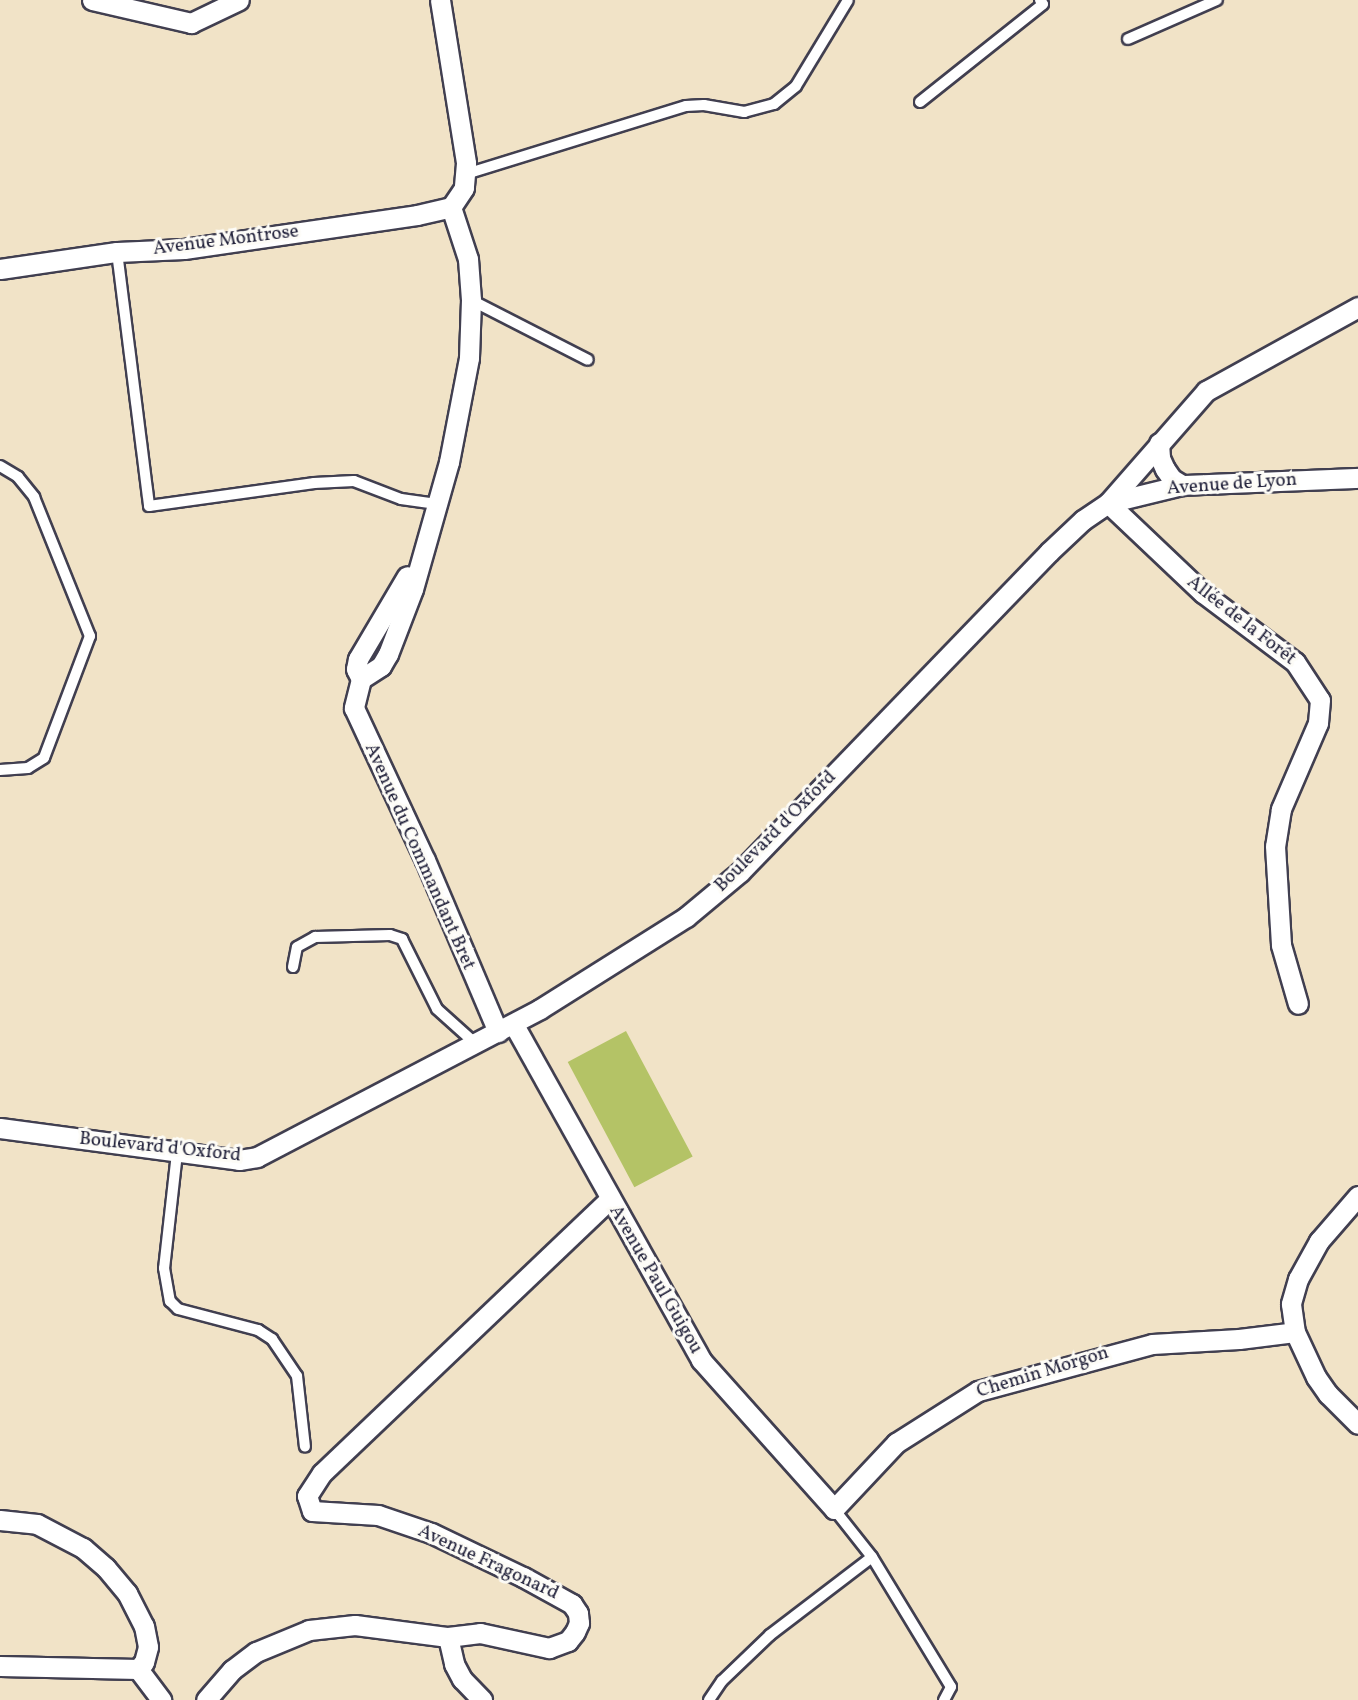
<!DOCTYPE html>
<meta charset="utf-8">
<style>
body{margin:0}
#map{position:relative;width:1358px;height:1700px;overflow:hidden;background:#f1e3c7;font-family:Vollkorn,serif}
div>[style]{position:absolute}
.green>*{inset:0;background:#b4c366;transform-origin:0 0}
.roads{filter:drop-shadow(2px 0 #413f50) drop-shadow(-2px 0 #413f50) drop-shadow(0 2px #413f50) drop-shadow(0 -2px #413f50)}
.service>*{height:10px;margin:-5px;padding:0 5px;transform-origin:5px;border-radius:5px;background:#fff}
.minor>*{height:19px;margin:-9.5px;padding:0 9.5px;transform-origin:9.5px;border-radius:9.5px;background:#fff}
span{translate:-50% -50%;white-space:nowrap;text-align:center;line-height:1.15;-webkit-text-stroke:6px #fdfcf7;paint-order:stroke}
.street-label{font-size:19px;color:#22223b}
</style>
<div id="map">
<div class="green">
<i style="left:626px;top:1031px;width:142px;height:66px;rotate:62deg"></i>
</div>
<div class="roads">
<div class="service">
<i style="left:1128px;top:39px;width:97px;rotate:-23.7deg"></i>
<i style="left:920px;top:102px;width:157px;rotate:-38.5deg"></i>
<i style="left:1043px;top:4px;width:5px;rotate:-127deg"></i>
<i style="left:466px;top:174px;width:230px;rotate:-17.2deg"></i>
<i style="left:686px;top:106px;width:18px;rotate:-3deg"></i>
<i style="left:704px;top:105px;width:41px;rotate:9.9deg"></i>
<i style="left:744px;top:112px;width:31px;rotate:-15deg"></i>
<i style="left:774px;top:104px;width:28px;rotate:-39deg"></i>
<i style="left:796px;top:86px;width:100px;rotate:-58.8deg"></i>
<i style="left:117px;top:252px;width:256px;rotate:82.8deg"></i>
<i style="left:149px;top:506px;width:167px;rotate:-7.9deg"></i>
<i style="left:314px;top:483px;width:40px;rotate:-2.9deg"></i>
<i style="left:354px;top:481px;width:50px;rotate:21deg"></i>
<i style="left:401px;top:499px;width:36px;rotate:8deg"></i>
<i style="left:471px;top:300px;width:131px;rotate:27.1deg"></i>
<i style="left:0;top:466px;width:21px;rotate:31deg"></i>
<i style="left:18px;top:477px;width:26px;rotate:51deg"></i>
<i style="left:34px;top:497px;width:150px;rotate:68.1deg"></i>
<i style="left:90px;top:636px;width:130px;rotate:110.7deg"></i>
<i style="left:44px;top:758px;width:19px;rotate:148deg"></i>
<i style="left:28px;top:768px;width:28px;rotate:176deg"></i>
<i style="left:293px;top:967px;width:20px;rotate:-79deg"></i>
<i style="left:297px;top:947px;width:21px;rotate:-29deg"></i>
<i style="left:315px;top:937px;width:75px;rotate:-1.5deg"></i>
<i style="left:390px;top:935px;width:13px;rotate:18deg"></i>
<i style="left:402px;top:939px;width:78px;rotate:63.4deg"></i>
<i style="left:437px;top:1009px;width:52px;rotate:41.9deg"></i>
<i style="left:177px;top:1153px;width:116px;rotate:96.4deg"></i>
<i style="left:164px;top:1268px;width:34px;rotate:80deg"></i>
<i style="left:170px;top:1301px;width:11px;rotate:45deg"></i>
<i style="left:178px;top:1309px;width:83px;rotate:14.7deg"></i>
<i style="left:258px;top:1330px;width:17px;rotate:33deg"></i>
<i style="left:272px;top:1339px;width:45px;rotate:56deg"></i>
<i style="left:297px;top:1376px;width:71px;rotate:83.6deg"></i>
<i style="left:834px;top:1509px;width:61px;rotate:51.6deg"></i>
<i style="left:872px;top:1557px;width:152px;rotate:58.7deg"></i>
<i style="left:951px;top:1687px;width:15px;rotate:118deg"></i>
<i style="left:709px;top:1700px;width:23px;rotate:-56deg"></i>
<i style="left:722px;top:1681px;width:66px;rotate:-43.8deg"></i>
<i style="left:770px;top:1635px;width:128px;rotate:-37.4deg"></i>
</div>
<div class="minor">
<i style="left:92px;top:0;width:102px;rotate:13.1deg"></i>
<i style="left:191px;top:23px;width:53px;rotate:-25.6deg"></i>
<i style="left:440px;top:0;width:165px;rotate:80.9deg"></i>
<i style="left:466px;top:163px;width:25px;rotate:95deg"></i>
<i style="left:464px;top:188px;width:23px;rotate:124deg"></i>
<i style="left:451px;top:207px;width:55px;rotate:71.9deg"></i>
<i style="left:468px;top:259px;width:41px;rotate:85.8deg"></i>
<i style="left:471px;top:300px;width:58px;rotate:92deg"></i>
<i style="left:469px;top:358px;width:106px;rotate:100.9deg"></i>
<i style="left:449px;top:462px;width:132px;rotate:105.8deg"></i>
<i style="left:413px;top:589px;width:70px;rotate:111deg"></i>
<i style="left:388px;top:654px;width:14px;rotate:120deg"></i>
<i style="left:381px;top:666px;width:24px;rotate:147deg"></i>
<i style="left:361px;top:679px;width:30px;rotate:104deg"></i>
<i style="left:354px;top:708px;width:168px;rotate:65deg"></i>
<i style="left:425px;top:860px;width:187px;rotate:67deg"></i>
<i style="left:0;top:269px;width:118px;rotate:-8.3deg"></i>
<i style="left:117px;top:252px;width:67px;rotate:-2.6deg"></i>
<i style="left:184px;top:249px;width:235px;rotate:-8.3deg"></i>
<i style="left:417px;top:215px;width:35px;rotate:-13deg"></i>
<i style="left:1159px;top:443px;width:15px;rotate:86deg"></i>
<i style="left:1160px;top:458px;width:12px;rotate:66deg"></i>
<i style="left:1165px;top:469px;width:12px;rotate:55deg"></i>
<i style="left:1172px;top:479px;width:12px;rotate:31deg"></i>
<i style="left:1108px;top:503px;width:131px;rotate:43.5deg"></i>
<i style="left:1203px;top:593px;width:115px;rotate:36.9deg"></i>
<i style="left:1295px;top:662px;width:45px;rotate:56.7deg"></i>
<i style="left:1320px;top:700px;width:23px;rotate:95deg"></i>
<i style="left:1318px;top:723px;width:94px;rotate:113.3deg"></i>
<i style="left:1281px;top:809px;width:37px;rotate:99deg"></i>
<i style="left:1275px;top:846px;width:99px;rotate:86.5deg"></i>
<i style="left:1281px;top:945px;width:61px;rotate:73.9deg"></i>
<i style="left:1108px;top:503px;width:76px;rotate:-13.7deg"></i>
<i style="left:1182px;top:485px;width:176px;rotate:-2.3deg"></i>
<i style="left:361px;top:679px;width:11px;rotate:-117deg"></i>
<i style="left:356px;top:669px;width:10px;rotate:-79deg"></i>
<i style="left:358px;top:659px;width:96px;rotate:-59.4deg"></i>
<i style="left:514px;top:1025px;width:384px;rotate:60.8deg"></i>
<i style="left:701px;top:1360px;width:200px;rotate:48.2deg"></i>
<i style="left:834px;top:1509px;width:91px;rotate:-46.8deg"></i>
<i style="left:896px;top:1443px;width:97px;rotate:-32.4deg"></i>
<i style="left:978px;top:1391px;width:180px;rotate:-15.1deg"></i>
<i style="left:1152px;top:1344px;width:87px;rotate:-3.3deg"></i>
<i style="left:1239px;top:1339px;width:56px;rotate:-7.1deg"></i>
<i style="left:0;top:1128px;width:241px;rotate:7.6deg"></i>
<i style="left:239px;top:1160px;width:18px;rotate:-9deg"></i>
<i style="left:257px;top:1157px;width:319px;rotate:-27.6deg"></i>
<i style="left:540px;top:1009px;width:173px;rotate:-32.2deg"></i>
<i style="left:686px;top:917px;width:70px;rotate:-39.8deg"></i>
<i style="left:740px;top:872px;width:445px;rotate:-46deg"></i>
<i style="left:1049px;top:552px;width:47px;rotate:-43.3deg"></i>
<i style="left:1083px;top:520px;width:30px;rotate:-34deg"></i>
<i style="left:1108px;top:503px;width:149px;rotate:-48.8deg"></i>
<i style="left:1206px;top:391px;width:174px;rotate:-28.9deg"></i>
<i style="left:1358px;top:1196px;width:60px;rotate:130.9deg"></i>
<i style="left:1319px;top:1241px;width:43px;rotate:118.9deg"></i>
<i style="left:1298px;top:1279px;width:26px;rotate:106deg"></i>
<i style="left:1291px;top:1304px;width:28px;rotate:82deg"></i>
<i style="left:1295px;top:1332px;width:50px;rotate:65deg"></i>
<i style="left:1316px;top:1377px;width:21px;rotate:55deg"></i>
<i style="left:1328px;top:1394px;width:42px;rotate:45deg"></i>
<i style="left:0;top:1520px;width:37px;rotate:6deg"></i>
<i style="left:37px;top:1524px;width:52px;rotate:27.6deg"></i>
<i style="left:83px;top:1548px;width:30px;rotate:41deg"></i>
<i style="left:106px;top:1568px;width:33px;rotate:50deg"></i>
<i style="left:127px;top:1593px;width:37px;rotate:63deg"></i>
<i style="left:144px;top:1626px;width:21px;rotate:79deg"></i>
<i style="left:148px;top:1647px;width:16px;rotate:105deg"></i>
<i style="left:144px;top:1662px;width:9px;rotate:131deg"></i>
<i style="left:138px;top:1669px;width:138px;rotate:-178.8deg"></i>
<i style="left:448px;top:1637px;width:28px;rotate:77deg"></i>
<i style="left:454px;top:1664px;width:17px;rotate:62deg"></i>
<i style="left:462px;top:1679px;width:29px;rotate:46deg"></i>
<i style="left:138px;top:1669px;width:39px;rotate:53deg"></i>
<i style="left:206px;top:1700px;width:40px;rotate:-49deg"></i>
<i style="left:232px;top:1670px;width:30px;rotate:-37deg"></i>
<i style="left:256px;top:1652px;width:57px;rotate:-22.5deg"></i>
<i style="left:309px;top:1630px;width:46px;rotate:-6.2deg"></i>
<i style="left:355px;top:1625px;width:94px;rotate:7.4deg"></i>
<i style="left:448px;top:1637px;width:32px;rotate:-7deg"></i>
<i style="left:480px;top:1633px;width:71px;rotate:12.3deg"></i>
<i style="left:549px;top:1648px;width:20px;rotate:-20deg"></i>
<i style="left:568px;top:1641px;width:11px;rotate:-52deg"></i>
<i style="left:575px;top:1632px;width:10px;rotate:-66deg"></i>
<i style="left:579px;top:1623px;width:10px;rotate:-96deg"></i>
<i style="left:578px;top:1613px;width:11px;rotate:-124deg"></i>
<i style="left:572px;top:1604px;width:56px;rotate:-151.1deg"></i>
<i style="left:523px;top:1577px;width:102px;rotate:-154.4deg"></i>
<i style="left:431px;top:1533px;width:56px;rotate:-161.2deg"></i>
<i style="left:378px;top:1515px;width:66px;rotate:-176.5deg"></i>
<i style="left:312px;top:1511px;width:16px;rotate:-108deg"></i>
<i style="left:307px;top:1496px;width:27px;rotate:-57deg"></i>
<i style="left:322px;top:1473px;width:396px;rotate:-43.6deg"></i>
</div>
</div>
<div class="street-label">
<span style="left:226px;top:241px;rotate:-7deg">Avenue Montrose</span>
<span style="left:1232px;top:485px;rotate:-4deg">Avenue de Lyon</span>
<span style="left:1241px;top:621px;rotate:38deg">Allée de la Forêt</span>
<span style="left:776px;top:832px;rotate:-45deg">Boulevard d'Oxford</span>
<span style="left:419px;top:857px;rotate:66deg">Avenue du Commandant Bret</span>
<span style="left:160px;top:1148px;rotate:6deg">Boulevard d'Oxford</span>
<span style="left:655px;top:1280px;rotate:60deg">Avenue Paul Guigou</span>
<span style="left:1043px;top:1373px;rotate:-17deg">Chemin Morgon</span>
<span style="left:488px;top:1563px;rotate:25deg">Avenue Fragonard</span>
</div>
</div>
